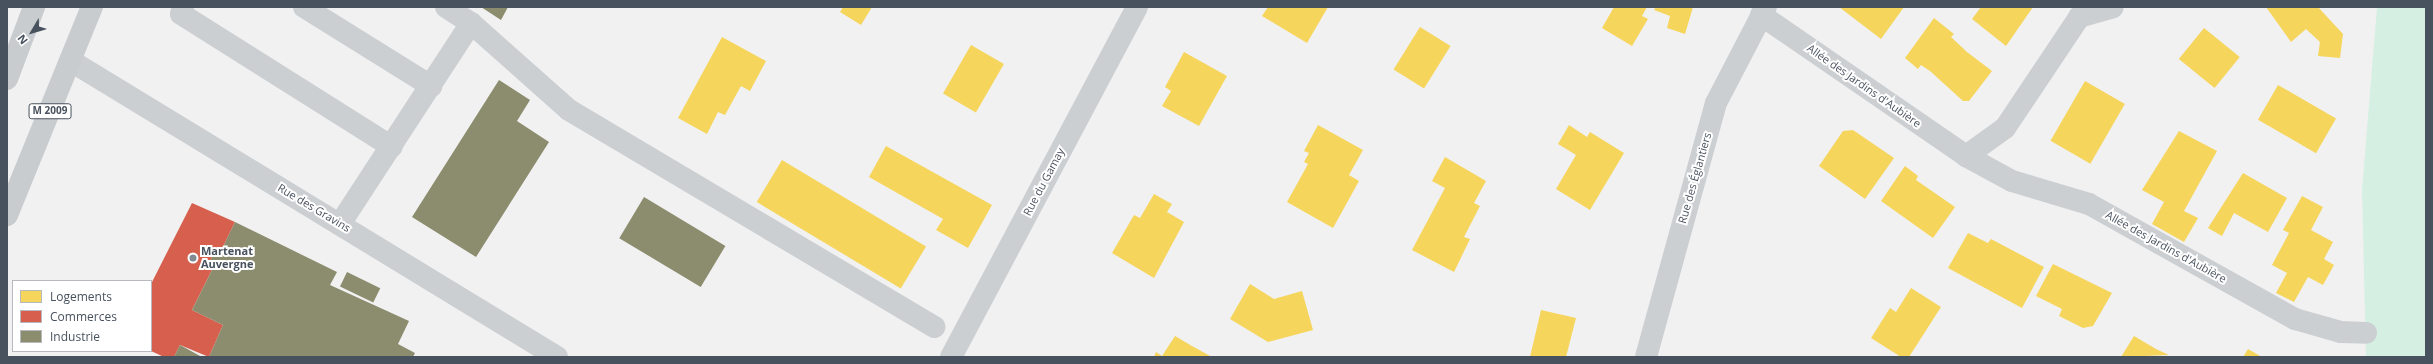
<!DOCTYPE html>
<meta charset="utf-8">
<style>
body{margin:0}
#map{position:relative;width:2433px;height:364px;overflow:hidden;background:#f1f1f1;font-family:"Open Sans",sans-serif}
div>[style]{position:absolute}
.green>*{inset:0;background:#d5f0e2}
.homes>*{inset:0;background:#f6d55c;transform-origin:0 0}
.shops>*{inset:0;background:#d6604d}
.industry>*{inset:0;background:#8c8c6e;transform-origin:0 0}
.minor>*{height:22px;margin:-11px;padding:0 11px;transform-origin:11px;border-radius:11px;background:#cccfd2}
.major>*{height:22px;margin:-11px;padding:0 11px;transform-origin:11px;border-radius:11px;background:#c8cccf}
.dots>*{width:11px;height:11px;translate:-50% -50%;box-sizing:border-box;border:2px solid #fff;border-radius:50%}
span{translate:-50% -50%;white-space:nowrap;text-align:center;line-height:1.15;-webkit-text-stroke:4px #fff;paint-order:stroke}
.shield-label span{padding:1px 3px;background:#fff;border:1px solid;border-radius:3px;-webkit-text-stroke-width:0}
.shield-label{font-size:10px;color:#48525e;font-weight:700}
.street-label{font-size:11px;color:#48525e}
.poi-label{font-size:11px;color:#48525e;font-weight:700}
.left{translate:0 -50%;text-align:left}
.frame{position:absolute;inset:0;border:8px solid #48525e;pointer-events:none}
.legend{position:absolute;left:12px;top:280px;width:140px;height:72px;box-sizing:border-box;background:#fff;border:1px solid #b6babf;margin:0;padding:5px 7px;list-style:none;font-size:12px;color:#48525e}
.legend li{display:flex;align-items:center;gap:8px;height:20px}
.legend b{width:20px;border:1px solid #b6babf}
.north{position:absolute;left:12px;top:12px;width:40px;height:40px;-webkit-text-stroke:3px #fff;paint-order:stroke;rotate:232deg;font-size:11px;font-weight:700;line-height:16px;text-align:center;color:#48525e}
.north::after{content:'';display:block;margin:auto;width:14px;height:18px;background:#48525e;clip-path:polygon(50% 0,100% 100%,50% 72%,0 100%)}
</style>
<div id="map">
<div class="green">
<i style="clip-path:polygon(2377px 7px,2426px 7px,2426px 357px,2366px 357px,2362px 190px)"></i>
</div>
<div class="homes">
<i style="clip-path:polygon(843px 7px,872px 7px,861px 25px,840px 12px)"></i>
<i style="clip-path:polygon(1268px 7px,1328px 7px,1307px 43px,1262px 16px)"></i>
<i style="clip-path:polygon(1614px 7px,1647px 7px,1642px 16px,1648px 19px,1632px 46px,1602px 28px)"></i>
<i style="clip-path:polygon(1656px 7px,1693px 7px,1685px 34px,1667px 28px,1670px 16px,1654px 10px)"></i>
<i style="clip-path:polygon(1839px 7px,1904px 7px,1881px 39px)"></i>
<i style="clip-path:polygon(1981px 7px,2033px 7px,2006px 46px,1972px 19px)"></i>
<i style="clip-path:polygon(2266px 7px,2318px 7px,2343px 34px,2340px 58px,2318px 56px,2320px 42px,2306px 29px,2291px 42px)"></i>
<i style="clip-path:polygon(1934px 18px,1954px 34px,1951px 37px,1967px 52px,1992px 71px,1969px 101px,1963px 101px,1930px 71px,1921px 65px,1918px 69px,1905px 58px)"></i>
<i style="left:1420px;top:27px;width:36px;height:50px;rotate:32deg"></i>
<i style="left:2204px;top:28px;width:46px;height:40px;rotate:39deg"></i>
<i style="clip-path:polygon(722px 37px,766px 61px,750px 91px,741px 86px,725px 115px,718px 112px,707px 134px,678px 118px)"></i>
<i style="left:971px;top:45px;width:38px;height:56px;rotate:30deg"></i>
<i style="clip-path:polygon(1184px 52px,1227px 76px,1199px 126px,1162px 106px,1171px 91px,1165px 87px)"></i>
<i style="left:2085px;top:81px;width:46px;height:69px;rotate:30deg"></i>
<i style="left:2278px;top:85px;width:67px;height:40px;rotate:30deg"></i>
<i style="clip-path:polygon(1318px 125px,1363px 150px,1349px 175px,1359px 181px,1333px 228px,1287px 202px,1308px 164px,1304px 162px,1309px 153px,1304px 151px)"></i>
<i style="clip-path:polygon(1569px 125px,1587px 137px,1590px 132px,1624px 153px,1590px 210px,1556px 189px,1576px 155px,1558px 144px)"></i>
<i style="clip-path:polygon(1853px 130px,1894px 158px,1865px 199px,1819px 166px,1843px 131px)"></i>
<i style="clip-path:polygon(2179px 131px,2217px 151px,2184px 211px,2198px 218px,2184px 242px,2152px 224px,2164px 202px,2142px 190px)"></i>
<i style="clip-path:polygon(886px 146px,992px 205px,968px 248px,936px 230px,943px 219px,869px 177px)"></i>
<i style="clip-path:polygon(1445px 157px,1486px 181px,1474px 203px,1480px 206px,1464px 237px,1470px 239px,1454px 272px,1412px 250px,1445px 188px,1432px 181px)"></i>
<i style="left:782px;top:160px;width:168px;height:49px;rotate:31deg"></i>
<i style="clip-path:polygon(1905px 166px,1918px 176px,1916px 180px,1955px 207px,1933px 238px,1881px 201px)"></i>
<i style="clip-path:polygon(2243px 173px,2287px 198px,2268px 232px,2234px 213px,2222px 236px,2208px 228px)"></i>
<i style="clip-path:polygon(1154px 194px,1172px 204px,1167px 212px,1184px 222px,1154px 278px,1112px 253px,1134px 215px,1140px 218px)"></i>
<i style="clip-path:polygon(2302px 196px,2323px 207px,2311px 230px,2333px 242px,2324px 259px,2334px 265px,2323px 285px,2308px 277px,2294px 302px,2276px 293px,2287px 273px,2272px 265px,2289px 233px,2283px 230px)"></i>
<i style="clip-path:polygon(1968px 233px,1988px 243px,1991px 239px,2044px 267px,2022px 308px,1948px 268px)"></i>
<i style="clip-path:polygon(2053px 264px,2112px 293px,2093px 326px,2083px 328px,2059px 316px,2062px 309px,2036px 296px)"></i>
<i style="clip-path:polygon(1250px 284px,1274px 299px,1302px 291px,1313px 330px,1268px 342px,1230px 319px)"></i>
<i style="clip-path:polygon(1911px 288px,1941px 307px,1909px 357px,1901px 357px,1871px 338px,1890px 308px,1896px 312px)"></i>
<i style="clip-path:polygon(1541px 310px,1576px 318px,1566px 357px,1530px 357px)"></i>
<i style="clip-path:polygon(1175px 336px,1192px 346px,1212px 357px,1154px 357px,1156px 352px,1162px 356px)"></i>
<i style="clip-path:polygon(2134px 336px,2156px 349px,2169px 355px,2121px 357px)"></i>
<i style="clip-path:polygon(2248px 349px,2262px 357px,2243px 357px)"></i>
</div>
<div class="shops">
<i style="clip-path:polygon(192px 203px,235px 222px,221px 251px,216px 249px,209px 263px,214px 266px,192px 310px,223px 325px,209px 357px,180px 345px,174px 357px,164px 357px,151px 351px,151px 284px)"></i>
</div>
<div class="industry">
<i style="clip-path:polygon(481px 7px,508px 7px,501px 20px)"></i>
<i style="clip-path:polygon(499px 80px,530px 100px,517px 121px,549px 142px,476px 257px,412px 217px)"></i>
<i style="left:644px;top:197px;width:95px;height:48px;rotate:31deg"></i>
<i style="clip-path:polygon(235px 222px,337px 272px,330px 285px,409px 321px,398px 344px,415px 353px,413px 357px,209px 357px,223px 325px,192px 310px,214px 266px,209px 263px,216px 249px,221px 251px)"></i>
<i style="left:347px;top:272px;width:37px;height:16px;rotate:26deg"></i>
<i style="clip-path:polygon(180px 345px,202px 357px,174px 357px)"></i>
</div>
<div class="minor">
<i style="left:183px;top:7px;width:7px;rotate:106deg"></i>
<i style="left:181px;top:14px;width:249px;rotate:32.2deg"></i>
<i style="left:304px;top:7px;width:150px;rotate:31.9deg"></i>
<i style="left:446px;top:7px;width:30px;rotate:33deg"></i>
<i style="left:471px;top:23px;width:131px;rotate:41.6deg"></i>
<i style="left:569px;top:110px;width:425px;rotate:30.7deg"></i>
<i style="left:1761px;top:15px;width:249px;rotate:34.5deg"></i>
<i style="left:1966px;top:156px;width:48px;rotate:-35.7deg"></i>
<i style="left:2005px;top:128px;width:146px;rotate:-56.2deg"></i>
<i style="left:2079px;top:17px;width:35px;rotate:-16deg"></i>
<i style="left:71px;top:61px;width:569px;rotate:31.34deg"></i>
<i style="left:1966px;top:156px;width:52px;rotate:28.5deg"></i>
<i style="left:2012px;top:181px;width:80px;rotate:16.6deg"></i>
<i style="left:2089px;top:204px;width:236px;rotate:29.2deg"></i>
<i style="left:2295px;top:319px;width:48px;rotate:15.8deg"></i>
<i style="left:2341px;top:332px;width:25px;rotate:2deg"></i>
<i style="left:340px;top:224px;width:240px;rotate:-56.9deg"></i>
<i style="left:951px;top:357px;width:396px;rotate:-62deg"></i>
<i style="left:1646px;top:357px;width:263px;rotate:-74.6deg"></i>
<i style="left:1716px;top:103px;width:108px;rotate:-62.5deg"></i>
</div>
<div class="major">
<i style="left:7px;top:79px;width:77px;rotate:-69.4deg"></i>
<i style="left:7px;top:215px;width:225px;rotate:-67.8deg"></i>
</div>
<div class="dots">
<i style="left:193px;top:258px;background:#838a91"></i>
</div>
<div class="shield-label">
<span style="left:50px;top:111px">M 2009</span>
</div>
<div class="street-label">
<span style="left:1864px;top:86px;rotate:35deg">Allée des Jardins d'Aubière</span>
<span style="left:1695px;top:178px;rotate:-74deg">Rue des Églantiers</span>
<span style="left:1044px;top:182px;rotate:-62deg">Rue du Gamay</span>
<span style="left:314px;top:208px;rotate:31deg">Rue des Gravins</span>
<span style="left:2166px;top:247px;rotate:29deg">Allée des Jardins d'Aubière</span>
</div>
<div class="poi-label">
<span class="left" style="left:201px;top:258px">Martenat<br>Auvergne</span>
</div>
<div class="frame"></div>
<ul class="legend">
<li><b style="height:11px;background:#f6d55c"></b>Logements</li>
<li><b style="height:11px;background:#d6604d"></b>Commerces</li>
<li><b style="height:11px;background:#8c8c6e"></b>Industrie</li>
</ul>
<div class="north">N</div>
</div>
